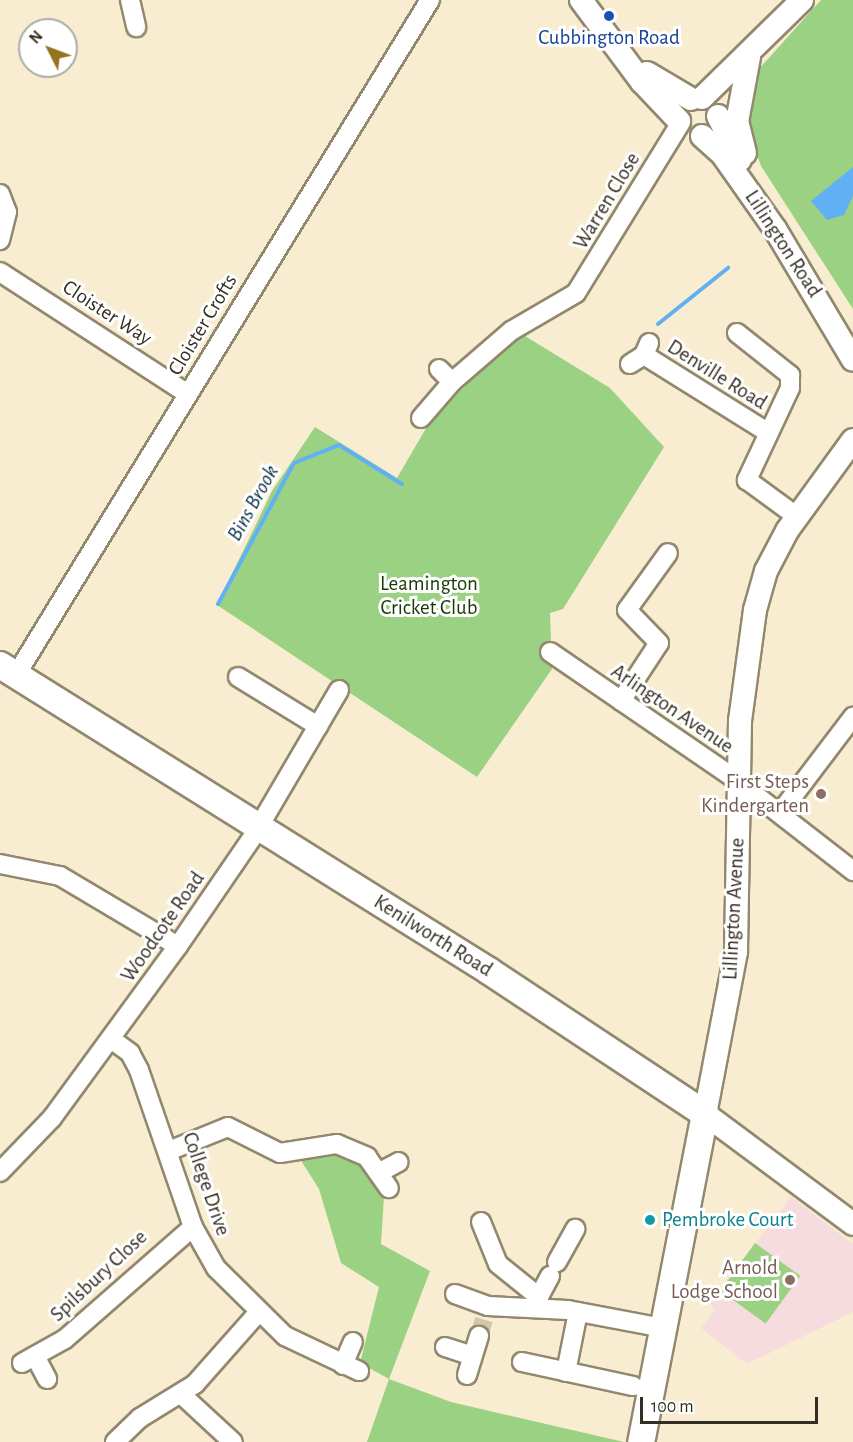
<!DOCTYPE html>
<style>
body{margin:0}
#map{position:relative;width:853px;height:1442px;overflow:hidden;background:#f8edd0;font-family:"Alegreya Sans",sans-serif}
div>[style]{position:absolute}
.education>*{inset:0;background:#f7dcdf}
.green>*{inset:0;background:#9bd183;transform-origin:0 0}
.water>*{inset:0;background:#62b0f4}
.stream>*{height:4px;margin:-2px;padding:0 2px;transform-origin:2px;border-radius:2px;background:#62b0f4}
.minor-tunnel>*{height:18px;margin-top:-9px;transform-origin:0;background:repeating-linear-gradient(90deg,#d1c7ad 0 18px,transparent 0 27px)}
.roads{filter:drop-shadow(2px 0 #92886e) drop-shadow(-2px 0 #92886e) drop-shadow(0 2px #92886e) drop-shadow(0 -2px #92886e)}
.minor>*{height:18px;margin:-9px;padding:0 9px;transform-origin:9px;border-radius:9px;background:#fff}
.major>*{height:22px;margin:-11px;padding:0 11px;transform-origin:11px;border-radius:11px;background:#fff}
.highway>*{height:26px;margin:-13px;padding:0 13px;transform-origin:13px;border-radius:13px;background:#fff}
.dots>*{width:16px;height:16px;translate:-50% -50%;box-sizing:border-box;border:3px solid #fff;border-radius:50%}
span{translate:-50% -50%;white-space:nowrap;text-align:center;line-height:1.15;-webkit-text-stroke:6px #fff;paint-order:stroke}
.transit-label{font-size:21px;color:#164399}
.street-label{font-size:21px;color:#332e23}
.park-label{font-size:21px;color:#183b01}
.education-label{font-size:21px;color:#785e54}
.right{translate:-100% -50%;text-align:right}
.culture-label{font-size:21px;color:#0d838f}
.left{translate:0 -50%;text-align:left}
.water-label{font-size:22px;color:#12334e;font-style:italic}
.north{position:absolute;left:18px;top:18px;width:60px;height:60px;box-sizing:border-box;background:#fff;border:2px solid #adaba7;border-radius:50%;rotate:312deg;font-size:16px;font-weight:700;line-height:24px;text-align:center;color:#332e23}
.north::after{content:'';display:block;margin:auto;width:21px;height:27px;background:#94751c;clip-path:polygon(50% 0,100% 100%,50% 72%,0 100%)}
.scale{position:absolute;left:640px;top:1397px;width:178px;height:27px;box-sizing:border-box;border:3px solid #332e23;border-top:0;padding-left:8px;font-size:18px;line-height:21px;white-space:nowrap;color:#332e23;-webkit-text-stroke:4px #fff;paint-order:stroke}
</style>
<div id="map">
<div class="education">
<i style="clip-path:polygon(791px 1197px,853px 1244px,853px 1312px,747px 1364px,701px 1328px,714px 1312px,710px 1302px)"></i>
</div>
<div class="green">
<i style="clip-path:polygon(821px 0,853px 0,853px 309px,761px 166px,746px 125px,758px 70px)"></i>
<i style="clip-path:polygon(520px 333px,610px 388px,664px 447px,563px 609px,550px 613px,552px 669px,477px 777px,217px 605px,272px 491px,315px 427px,397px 478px,432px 418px)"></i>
<i style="clip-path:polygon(345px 1150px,366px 1165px,384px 1196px,381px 1244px,430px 1271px,389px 1379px,451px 1402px,624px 1442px,367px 1442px,389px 1379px,360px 1363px,379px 1287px,341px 1263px,319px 1189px,300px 1159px)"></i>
<i style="left:755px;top:1243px;width:56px;height:59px;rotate:36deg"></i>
</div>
<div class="water">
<i style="clip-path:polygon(853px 167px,853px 196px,844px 215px,827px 220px,811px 201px)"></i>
</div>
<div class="stream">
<i style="left:658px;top:324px;width:90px;rotate:-38.7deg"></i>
<i style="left:218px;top:604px;width:160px;rotate:-61.7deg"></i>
<i style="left:294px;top:463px;width:48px;rotate:-21.8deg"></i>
<i style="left:339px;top:445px;width:74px;rotate:31.8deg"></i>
</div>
<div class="minor-tunnel">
<i style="left:479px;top:1336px;width:17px;rotate:-73deg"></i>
</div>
<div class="roads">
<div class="minor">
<i style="left:130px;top:0;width:28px;rotate:77deg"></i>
<i style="left:0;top:194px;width:19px;rotate:69deg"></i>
<i style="left:7px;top:212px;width:29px;rotate:104deg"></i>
<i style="left:0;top:272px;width:224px;rotate:33deg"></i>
<i style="left:737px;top:333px;width:68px;rotate:38.4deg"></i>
<i style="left:790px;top:375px;width:13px;rotate:90deg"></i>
<i style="left:790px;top:388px;width:102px;rotate:115.1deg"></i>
<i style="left:747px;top:480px;width:61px;rotate:36.3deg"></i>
<i style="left:644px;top:355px;width:145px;rotate:32deg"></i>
<i style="left:630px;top:364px;width:17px;rotate:-33deg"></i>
<i style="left:644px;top:355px;width:13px;rotate:-67deg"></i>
<i style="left:439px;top:369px;width:18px;rotate:45deg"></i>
<i style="left:421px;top:418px;width:48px;rotate:-49.3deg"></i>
<i style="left:452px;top:382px;width:78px;rotate:-40.8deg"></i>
<i style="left:511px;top:331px;width:75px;rotate:-30.3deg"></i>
<i style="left:576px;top:293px;width:198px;rotate:-58.4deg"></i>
<i style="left:550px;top:652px;width:219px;rotate:34.4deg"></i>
<i style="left:731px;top:776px;width:155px;rotate:37.9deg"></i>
<i style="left:16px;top:675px;width:792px;rotate:-58.48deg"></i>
<i style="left:238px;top:677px;width:94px;rotate:31.5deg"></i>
<i style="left:621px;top:701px;width:69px;rotate:-56.8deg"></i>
<i style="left:659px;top:643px;width:46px;rotate:-134.1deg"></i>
<i style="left:627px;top:610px;width:70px;rotate:-54.3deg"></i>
<i style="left:780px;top:813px;width:121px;rotate:-52.8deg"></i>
<i style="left:0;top:864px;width:61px;rotate:11.3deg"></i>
<i style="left:60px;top:876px;width:137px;rotate:30.7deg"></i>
<i style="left:111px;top:1039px;width:24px;rotate:36deg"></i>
<i style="left:130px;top:1053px;width:19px;rotate:62deg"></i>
<i style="left:139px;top:1070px;width:166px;rotate:71deg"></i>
<i style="left:193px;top:1227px;width:47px;rotate:60.7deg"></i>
<i style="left:216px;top:1268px;width:97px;rotate:44.6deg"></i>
<i style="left:285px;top:1336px;width:82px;rotate:25.3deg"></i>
<i style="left:171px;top:1150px;width:61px;rotate:-22deg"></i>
<i style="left:228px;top:1127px;width:58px;rotate:26.6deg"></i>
<i style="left:280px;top:1153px;width:58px;rotate:-9deg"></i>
<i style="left:337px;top:1144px;width:33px;rotate:23deg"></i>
<i style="left:367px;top:1157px;width:38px;rotate:55deg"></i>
<i style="left:0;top:1172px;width:75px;rotate:-46.1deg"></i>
<i style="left:52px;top:1118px;width:213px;rotate:-53.8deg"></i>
<i style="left:178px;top:946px;width:135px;rotate:-55.6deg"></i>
<i style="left:254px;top:835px;width:168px;rotate:-59.6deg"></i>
<i style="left:380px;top:1172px;width:21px;rotate:-28deg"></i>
<i style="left:481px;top:1222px;width:45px;rotate:68deg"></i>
<i style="left:498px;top:1264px;width:53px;rotate:38.8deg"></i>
<i style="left:557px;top:1262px;width:38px;rotate:-61deg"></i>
<i style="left:455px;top:1294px;width:35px;rotate:20deg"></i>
<i style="left:488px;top:1306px;width:80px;rotate:2.9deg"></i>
<i style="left:568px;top:1310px;width:97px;rotate:10.7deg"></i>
<i style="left:534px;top:1306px;width:34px;rotate:-62deg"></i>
<i style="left:445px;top:1347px;width:28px;rotate:18deg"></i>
<i style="left:35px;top:1356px;width:26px;rotate:62deg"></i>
<i style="left:522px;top:1362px;width:114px;rotate:12.2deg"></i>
<i style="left:22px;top:1363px;width:49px;rotate:-29.2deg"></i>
<i style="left:65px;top:1339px;width:170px;rotate:-41.2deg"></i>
<i style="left:343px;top:1365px;width:25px;rotate:-67deg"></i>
<i style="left:566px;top:1372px;width:61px;rotate:-78.7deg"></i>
<i style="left:467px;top:1375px;width:41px;rotate:-72.9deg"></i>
<i style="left:182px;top:1395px;width:69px;rotate:42.7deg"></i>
<i style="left:115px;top:1442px;width:35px;rotate:-44deg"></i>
<i style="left:140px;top:1418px;width:65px;rotate:-31.7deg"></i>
<i style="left:195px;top:1384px;width:94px;rotate:-48.5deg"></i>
</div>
<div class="major">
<i style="left:581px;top:0;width:102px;rotate:53.4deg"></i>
<i style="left:642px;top:82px;width:54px;rotate:46.5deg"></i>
<i style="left:647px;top:73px;width:51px;rotate:30.6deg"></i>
<i style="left:702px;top:98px;width:140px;rotate:-44.4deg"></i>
<i style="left:718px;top:116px;width:49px;rotate:63.4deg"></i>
<i style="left:702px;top:136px;width:27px;rotate:42deg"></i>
<i style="left:722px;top:154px;width:92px;rotate:54.8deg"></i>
<i style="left:775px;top:229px;width:152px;rotate:59.2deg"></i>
<i style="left:745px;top:153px;width:32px;rotate:-104deg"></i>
<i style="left:737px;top:122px;width:66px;rotate:-79.5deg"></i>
<i style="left:853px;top:440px;width:112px;rotate:126deg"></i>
<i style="left:787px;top:531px;width:45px;rotate:117.7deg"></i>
<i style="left:766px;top:571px;width:41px;rotate:105.8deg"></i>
<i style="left:755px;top:610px;width:112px;rotate:97.7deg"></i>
<i style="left:740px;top:721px;width:231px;rotate:91deg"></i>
<i style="left:736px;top:952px;width:165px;rotate:100.8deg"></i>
<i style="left:705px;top:1114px;width:184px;rotate:36.6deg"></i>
</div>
<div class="highway">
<i style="left:0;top:665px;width:577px;rotate:32.04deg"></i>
<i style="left:489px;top:971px;width:259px;rotate:33.5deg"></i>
<i style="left:705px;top:1114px;width:334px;rotate:101deg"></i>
</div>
</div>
<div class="dots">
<i style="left:609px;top:16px;background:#1a4fb4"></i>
<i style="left:821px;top:794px;background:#8d6e63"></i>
<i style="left:650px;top:1220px;background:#0f9aa8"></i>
<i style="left:790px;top:1280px;background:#8d6e63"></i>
</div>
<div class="transit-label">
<span style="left:609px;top:38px">Cubbington Road</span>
</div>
<div class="street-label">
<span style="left:607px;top:201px;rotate:-59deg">Warren Close</span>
<span style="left:783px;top:244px;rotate:57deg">Lillington Road</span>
<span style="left:107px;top:313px;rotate:33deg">Cloister Way</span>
<span style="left:203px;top:325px;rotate:-59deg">Cloister Crofts</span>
<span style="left:717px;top:375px;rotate:32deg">Denville Road</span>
<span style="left:672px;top:709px;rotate:34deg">Arlington Avenue</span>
<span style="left:734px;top:909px;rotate:-87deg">Lillington Avenue</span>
<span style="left:163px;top:927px;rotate:-55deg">Woodcote Road</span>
<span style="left:433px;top:936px;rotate:32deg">Kenilworth Road</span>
<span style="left:206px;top:1184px;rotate:71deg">College Drive</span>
<span style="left:99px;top:1276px;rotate:-43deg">Spilsbury Close</span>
</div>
<div class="park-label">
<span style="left:429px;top:596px">Leamington<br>Cricket Club</span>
</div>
<div class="education-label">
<span class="right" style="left:809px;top:794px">First Steps<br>Kindergarten</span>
<span class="right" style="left:778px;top:1280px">Arnold<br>Lodge School</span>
</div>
<div class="culture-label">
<span class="left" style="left:662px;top:1220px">Pembroke Court</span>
</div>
<div class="water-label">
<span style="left:253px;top:503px;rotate:-61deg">Bins Brook</span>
</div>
<div class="north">N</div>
<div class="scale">100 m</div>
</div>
